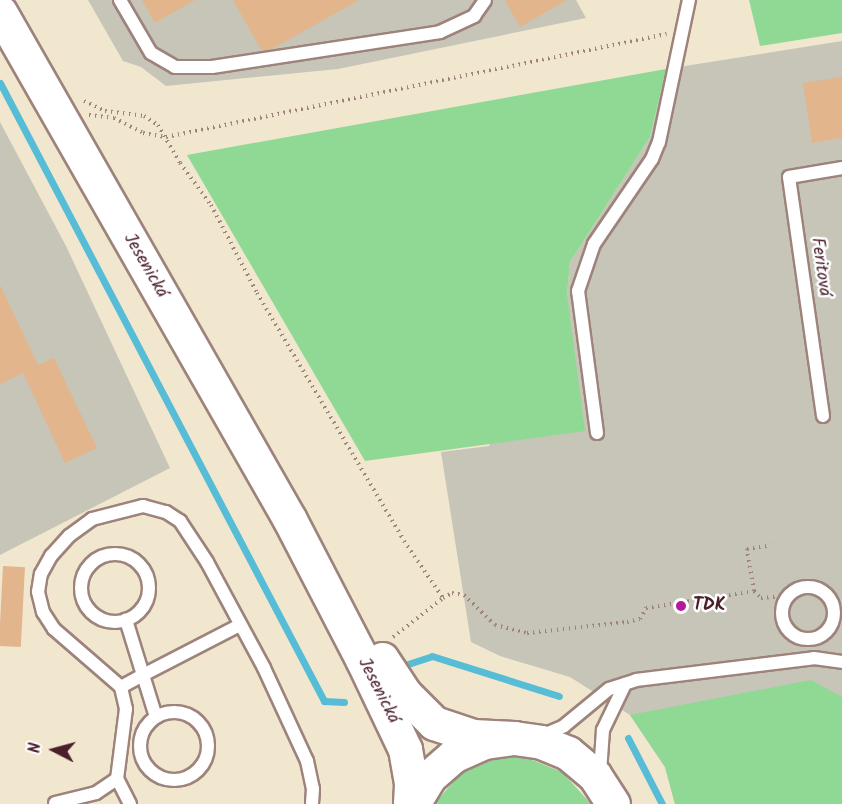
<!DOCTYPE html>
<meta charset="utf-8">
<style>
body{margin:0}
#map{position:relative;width:842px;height:804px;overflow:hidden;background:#f1e7ce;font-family:Kalam,sans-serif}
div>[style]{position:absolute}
.industrial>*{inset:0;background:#c6c5b8}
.green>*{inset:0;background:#8fd995}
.stream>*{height:7px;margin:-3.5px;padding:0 3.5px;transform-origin:3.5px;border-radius:3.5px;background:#57bcd5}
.building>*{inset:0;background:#e2b58d;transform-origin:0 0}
.path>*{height:4px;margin-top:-2px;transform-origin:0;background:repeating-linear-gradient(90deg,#9e837c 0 1.5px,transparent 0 6px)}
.roads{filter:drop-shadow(2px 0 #9e837c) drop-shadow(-2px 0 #9e837c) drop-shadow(0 2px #9e837c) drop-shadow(0 -2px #9e837c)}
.service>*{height:12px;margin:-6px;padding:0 6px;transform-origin:6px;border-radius:6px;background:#fff}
.service>.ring{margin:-6px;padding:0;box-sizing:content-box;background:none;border:12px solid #fff;border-radius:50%}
.primary>*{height:33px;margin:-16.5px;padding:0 16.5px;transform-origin:16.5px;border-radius:16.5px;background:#fff}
.dots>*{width:16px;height:16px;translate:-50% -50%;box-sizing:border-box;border:3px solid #fff;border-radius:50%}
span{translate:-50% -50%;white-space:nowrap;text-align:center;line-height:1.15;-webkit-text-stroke:5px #fff;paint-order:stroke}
.street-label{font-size:18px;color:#4a1f2b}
.poi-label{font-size:18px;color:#4a1f2b;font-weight:700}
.left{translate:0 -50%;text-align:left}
.north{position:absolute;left:24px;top:720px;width:60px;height:60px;-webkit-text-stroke:4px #fff;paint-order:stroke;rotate:276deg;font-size:16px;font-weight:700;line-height:24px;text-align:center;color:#4a1f2b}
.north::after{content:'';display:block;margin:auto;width:21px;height:27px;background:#4a1f2b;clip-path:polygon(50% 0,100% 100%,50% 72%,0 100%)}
</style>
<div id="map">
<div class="industrial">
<i style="clip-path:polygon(88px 0,576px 0,586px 18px,338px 69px,166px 86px,141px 67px,123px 61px)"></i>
<i style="clip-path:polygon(842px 41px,842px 804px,675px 804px,665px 767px,630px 715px,570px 677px,500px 656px,471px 642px,441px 452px,489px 446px,567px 295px,570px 262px,650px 137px,666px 69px)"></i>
<i style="clip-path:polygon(0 122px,66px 246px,170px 468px,0 555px)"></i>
</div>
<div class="green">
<i style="clip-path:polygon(749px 0,842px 0,842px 33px,760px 46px)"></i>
<i style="clip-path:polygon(666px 69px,650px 137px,570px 262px,567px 295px,585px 431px,365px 461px,187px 155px)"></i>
<i style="clip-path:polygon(811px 680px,842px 697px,842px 804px,675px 804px,665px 767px,630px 715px)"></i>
<i style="clip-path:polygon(512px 757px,530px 759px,562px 772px,591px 804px,434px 804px,462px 772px,495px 759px)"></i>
</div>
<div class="stream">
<i style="left:0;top:83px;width:698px;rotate:62.33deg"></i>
<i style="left:324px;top:701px;width:20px;rotate:3deg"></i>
<i style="left:408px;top:664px;width:25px;rotate:-18deg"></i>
<i style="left:432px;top:656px;width:133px;rotate:17.5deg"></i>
<i style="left:628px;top:738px;width:74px;rotate:62.7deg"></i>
</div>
<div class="building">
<i style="clip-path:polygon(142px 0,195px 0,155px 23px)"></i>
<i style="clip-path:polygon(233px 0,359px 0,272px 49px,262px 51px)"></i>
<i style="clip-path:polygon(505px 0,567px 0,520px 27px)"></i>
<i style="clip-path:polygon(842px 77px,842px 138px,812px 143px,803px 83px)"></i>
<i style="clip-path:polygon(0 285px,38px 365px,54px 358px,97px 448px,65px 463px,23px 373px,0 384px)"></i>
<i style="left:3px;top:566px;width:22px;height:80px;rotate:3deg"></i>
</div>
<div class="path">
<i style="left:84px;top:101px;width:23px;rotate:25deg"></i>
<i style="left:105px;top:111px;width:39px;rotate:7deg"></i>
<i style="left:144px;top:116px;width:17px;rotate:33deg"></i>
<i style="left:158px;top:125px;width:44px;rotate:59.9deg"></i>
<i style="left:180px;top:163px;width:52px;rotate:53.6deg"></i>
<i style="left:211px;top:205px;width:99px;rotate:62.4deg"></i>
<i style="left:257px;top:293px;width:288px;rotate:59.3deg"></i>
<i style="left:404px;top:541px;width:69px;rotate:55.6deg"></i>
<i style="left:443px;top:598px;width:10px;rotate:-29deg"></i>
<i style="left:452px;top:593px;width:12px;rotate:9deg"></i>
<i style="left:464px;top:595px;width:43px;rotate:44.1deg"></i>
<i style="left:495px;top:625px;width:33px;rotate:14deg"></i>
<i style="left:527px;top:633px;width:101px;rotate:-6.3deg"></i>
<i style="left:627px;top:622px;width:13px;rotate:-13deg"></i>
<i style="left:640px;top:619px;width:13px;rotate:-61deg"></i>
<i style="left:646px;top:608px;width:109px;rotate:-8.9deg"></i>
<i style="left:754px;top:591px;width:43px;rotate:-99.5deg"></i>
<i style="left:747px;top:549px;width:24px;rotate:-9deg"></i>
<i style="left:89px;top:115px;width:25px;rotate:7deg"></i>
<i style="left:114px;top:118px;width:33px;rotate:27deg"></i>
<i style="left:143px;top:133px;width:23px;rotate:10deg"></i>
<i style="left:166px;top:137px;width:511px;rotate:-11.62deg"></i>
<i style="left:754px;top:591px;width:10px;rotate:45deg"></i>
<i style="left:761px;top:598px;width:28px;rotate:-6deg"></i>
<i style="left:393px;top:637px;width:63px;rotate:-38deg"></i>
</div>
<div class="roads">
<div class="service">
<i style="left:120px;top:0;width:61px;rotate:59.7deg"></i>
<i style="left:151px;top:53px;width:28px;rotate:30deg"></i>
<i style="left:175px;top:67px;width:37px"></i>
<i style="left:212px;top:67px;width:231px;rotate:-8.7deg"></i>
<i style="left:440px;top:32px;width:38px;rotate:-25deg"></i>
<i style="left:474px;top:16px;width:19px;rotate:-55deg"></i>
<i style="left:823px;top:416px;width:241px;rotate:-98.1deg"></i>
<i style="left:789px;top:177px;width:54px;rotate:-9.6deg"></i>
<i style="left:597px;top:433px;width:143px;rotate:-97.6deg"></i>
<i style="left:578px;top:291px;width:50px;rotate:-71.2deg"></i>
<i style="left:594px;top:244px;width:103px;rotate:-55.7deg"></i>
<i style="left:652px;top:159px;width:18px;rotate:-68deg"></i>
<i style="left:659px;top:142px;width:145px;rotate:-78.1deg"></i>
<i class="ring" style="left:81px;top:554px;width:56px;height:56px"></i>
<i class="ring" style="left:782px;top:587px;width:40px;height:40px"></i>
<i style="left:121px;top:687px;width:25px;rotate:-29deg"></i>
<i style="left:143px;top:675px;width:58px;rotate:-107.2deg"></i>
<i class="ring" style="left:140px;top:712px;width:56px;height:56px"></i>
<i style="left:156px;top:717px;width:44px;rotate:-107.2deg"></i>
<i style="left:143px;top:675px;width:109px;rotate:-27.3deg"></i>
<i style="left:541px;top:736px;width:25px;rotate:-23deg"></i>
<i style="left:564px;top:726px;width:58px;rotate:-39.4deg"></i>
<i style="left:609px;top:689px;width:28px;rotate:-18deg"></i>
<i style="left:636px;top:680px;width:179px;rotate:-7deg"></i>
<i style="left:814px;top:658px;width:28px;rotate:8deg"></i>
<i style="left:600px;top:772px;width:42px;rotate:-85.9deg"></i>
<i style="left:603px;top:730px;width:51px;rotate:-64.4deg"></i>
<i style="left:55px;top:803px;width:42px;rotate:-13.7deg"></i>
<i style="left:96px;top:793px;width:25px;rotate:-34deg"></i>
<i style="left:130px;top:804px;width:28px;rotate:-117deg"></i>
<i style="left:117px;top:779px;width:71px;rotate:-82.7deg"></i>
<i style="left:126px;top:709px;width:23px;rotate:-103deg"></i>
<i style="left:121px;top:687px;width:89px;rotate:-139.1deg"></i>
<i style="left:54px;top:629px;width:20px;rotate:-123deg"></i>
<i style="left:43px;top:612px;width:21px;rotate:-104deg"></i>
<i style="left:38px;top:592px;width:18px;rotate:-81deg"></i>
<i style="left:41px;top:574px;width:21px;rotate:-61deg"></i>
<i style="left:51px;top:556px;width:27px;rotate:-48deg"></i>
<i style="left:69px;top:536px;width:29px;rotate:-36deg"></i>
<i style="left:92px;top:519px;width:53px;rotate:-14.3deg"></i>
<i style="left:143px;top:506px;width:24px;rotate:15deg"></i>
<i style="left:166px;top:512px;width:17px;rotate:33deg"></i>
<i style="left:180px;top:521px;width:49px;rotate:56.6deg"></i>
<i style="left:207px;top:562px;width:120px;rotate:61.7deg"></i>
<i style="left:264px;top:668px;width:102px;rotate:65.2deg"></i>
<i style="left:307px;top:761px;width:29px;rotate:78deg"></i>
<i style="left:313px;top:789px;width:15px;rotate:94deg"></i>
</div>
<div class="primary">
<i style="left:0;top:12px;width:585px;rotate:60.28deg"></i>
<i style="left:290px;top:520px;width:157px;rotate:62.6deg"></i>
<i style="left:362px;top:659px;width:100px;rotate:64.5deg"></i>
<i style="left:405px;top:749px;width:36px;rotate:80deg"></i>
<i style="left:411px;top:784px;width:20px;rotate:93deg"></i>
<i style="left:382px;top:659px;width:42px;rotate:56.7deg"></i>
<i style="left:405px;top:694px;width:41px;rotate:45deg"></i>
<i style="left:434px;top:723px;width:41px;rotate:18.4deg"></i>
<i style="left:473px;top:736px;width:41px;rotate:2.8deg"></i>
<i style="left:413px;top:804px;width:31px;rotate:-59deg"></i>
<i style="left:429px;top:777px;width:32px;rotate:-41deg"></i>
<i style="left:453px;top:756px;width:35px;rotate:-24deg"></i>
<i style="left:485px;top:742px;width:29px;rotate:-8deg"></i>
<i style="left:514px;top:738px;width:27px;rotate:8deg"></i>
<i style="left:541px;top:742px;width:29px;rotate:22deg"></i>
<i style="left:568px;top:753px;width:35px;rotate:40deg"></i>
<i style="left:595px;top:776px;width:33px;rotate:57deg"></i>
</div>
</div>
<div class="dots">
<i style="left:681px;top:606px;background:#b5179e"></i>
</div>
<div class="street-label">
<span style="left:145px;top:266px;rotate:60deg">Jesenická</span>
<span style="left:820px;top:267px;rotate:82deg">Feritová</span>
<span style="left:378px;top:691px;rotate:63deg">Jesenická</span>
</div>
<div class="poi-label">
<span class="left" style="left:693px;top:606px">TDK</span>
</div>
<div class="north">N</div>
</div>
